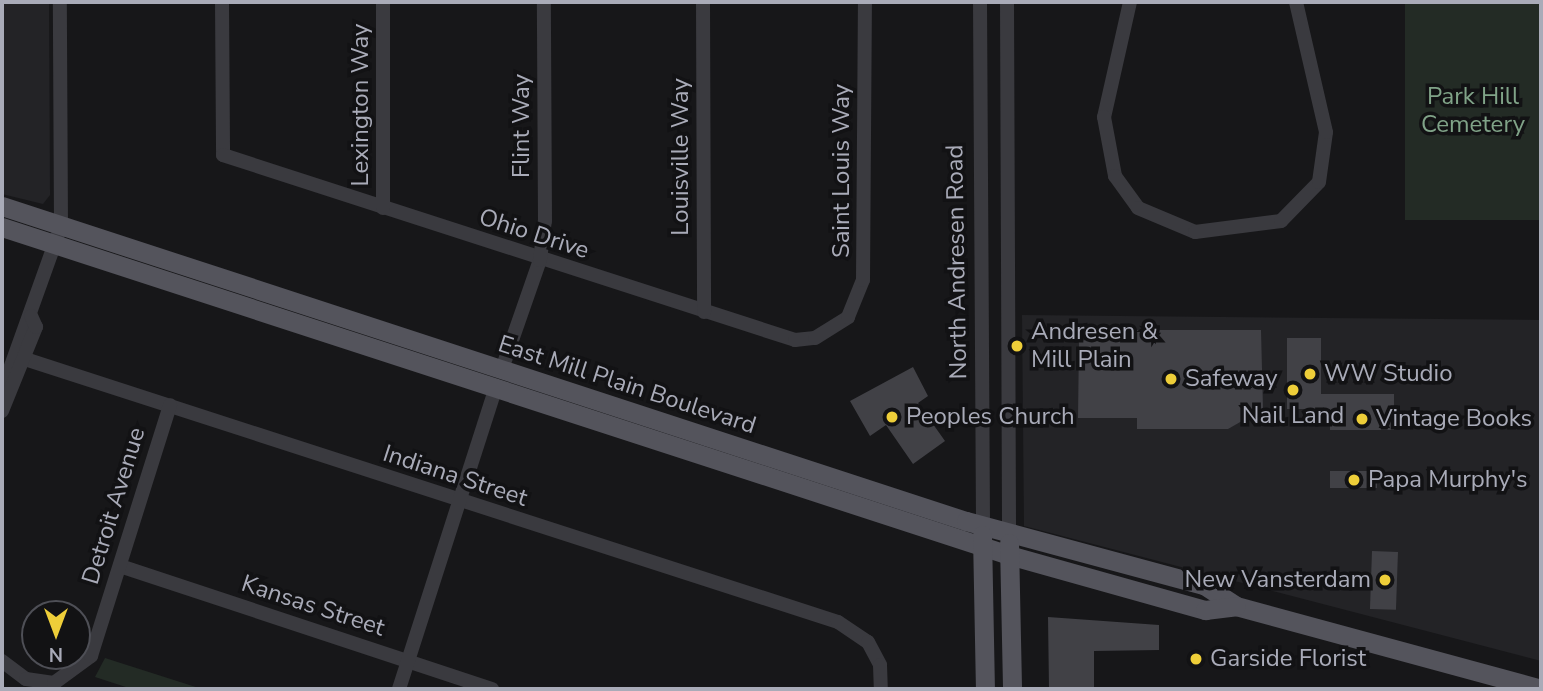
<!DOCTYPE html>
<style>
body{margin:0}
#map{position:relative;width:1543px;height:691px;overflow:hidden;background:#171719;font-family:"Nunito Sans",sans-serif}
div>[style]{position:absolute}
.built>*{inset:0;background:#232326}
.green>*{inset:0;background:#232b25;transform-origin:0 0}
.building>*{inset:0;background:#414146;transform-origin:0 0}
.minor>*{height:14px;margin:-7px;padding:0 7px;transform-origin:7px;border-radius:7px;background:#3a3a3f}
.major>*{height:19px;margin:-9.5px;padding:0 9.5px;transform-origin:9.5px;border-radius:9.5px;background:#54545c}
.dots>*{width:19px;height:19px;translate:-50% -50%;box-sizing:border-box;border:4px solid #121214;border-radius:50%}
span{translate:-50% -50%;white-space:nowrap;text-align:center;line-height:1.15;-webkit-text-stroke:7px #121214;paint-order:stroke}
.park-label{font-size:24px;color:#80a388}
.street-label{font-size:24px;color:#a9abb8}
.poi-label{font-size:24px;color:#a9abb8}
.left{translate:0 -50%;text-align:left}
.right{translate:-100% -50%;text-align:right}
.frame{position:absolute;inset:0;border:4px solid #a9abb8;pointer-events:none}
.north{position:absolute;left:21px;top:600px;width:70px;height:70px;box-sizing:border-box;background:#121214;border:2px solid #4e4f56;border-radius:50%;rotate:180deg;font-size:19px;font-weight:700;line-height:28px;text-align:center;color:#a9abb8}
.north::after{content:'';display:block;margin:auto;width:24px;height:32px;background:#eece39;clip-path:polygon(50% 0,100% 100%,50% 72%,0 100%)}
</style>
<div id="map">
<div class="built">
<i style="clip-path:polygon(2px 2px,49px 3px,50px 195px,43px 204px,2px 194px)"></i>
<i style="clip-path:polygon(1022px 315px,1541px 320px,1541px 661px,1024px 526px)"></i>
</div>
<div class="green">
<i style="left:1405px;top:2px;width:136px;height:218px"></i>
<i style="clip-path:polygon(105px 658px,202px 689px,132px 689px,95px 677px)"></i>
</div>
<div class="building">
<i style="clip-path:polygon(1115px 330px,1261px 330px,1263px 409px,1228px 429px,1137px 429px,1137px 418px,1078px 418px,1079px 341px,1115px 336px)"></i>
<i style="clip-path:polygon(1287px 338px,1321px 338px,1321px 394px,1394px 394px,1394px 430px,1330px 430px,1330px 409px,1287px 409px)"></i>
<i style="clip-path:polygon(913px 367px,928px 396px,918px 403px,945px 441px,913px 464px,886px 425px,870px 436px,850px 401px)"></i>
<i style="left:1330px;top:471px;width:47px;height:17px"></i>
<i style="left:1372px;top:551px;width:26px;height:58px;rotate:2deg"></i>
<i style="clip-path:polygon(1048px 617px,1159px 625px,1159px 650px,1094px 651px,1094px 689px,1049px 689px)"></i>
</div>
<div class="minor">
<i style="left:222px;top:2px;width:153px;rotate:89.6deg"></i>
<i style="left:223px;top:155px;width:601px;rotate:17.92deg"></i>
<i style="left:795px;top:340px;width:20px;rotate:-6deg"></i>
<i style="left:815px;top:338px;width:39px;rotate:-32deg"></i>
<i style="left:848px;top:317px;width:40px;rotate:-68deg"></i>
<i style="left:863px;top:280px;width:278px;rotate:-89.6deg"></i>
<i style="left:383px;top:2px;width:206px;rotate:90deg"></i>
<i style="left:703px;top:2px;width:310px;rotate:89.8deg"></i>
<i style="left:980px;top:2px;width:521px;rotate:89.67deg"></i>
<i style="left:1007px;top:2px;width:527px;rotate:89.78deg"></i>
<i style="left:1130px;top:2px;width:118px;rotate:102.7deg"></i>
<i style="left:1104px;top:117px;width:60px;rotate:79.4deg"></i>
<i style="left:1115px;top:176px;width:39px;rotate:54deg"></i>
<i style="left:1138px;top:208px;width:62px;rotate:22.8deg"></i>
<i style="left:1195px;top:232px;width:87px;rotate:-7.3deg"></i>
<i style="left:1281px;top:221px;width:54px;rotate:-45.7deg"></i>
<i style="left:1319px;top:182px;width:50px;rotate:-82deg"></i>
<i style="left:1326px;top:132px;width:133px;rotate:-103deg"></i>
<i style="left:25px;top:359px;width:854px;rotate:17.93deg"></i>
<i style="left:838px;top:622px;width:36px;rotate:34deg"></i>
<i style="left:868px;top:642px;width:26px;rotate:62deg"></i>
<i style="left:880px;top:665px;width:24px;rotate:88deg"></i>
<i style="left:502px;top:369px;width:115px;rotate:-70.8deg"></i>
<i style="left:540px;top:260px;width:39px;rotate:-83deg"></i>
<i style="left:545px;top:221px;width:219px;rotate:-90.3deg"></i>
<i style="left:2px;top:391px;width:175px;rotate:-70.3deg"></i>
<i style="left:61px;top:226px;width:224px;rotate:-90.3deg"></i>
<i style="left:2px;top:411px;width:91px;rotate:-68deg"></i>
<i style="left:36px;top:327px;width:12px;rotate:-114deg"></i>
<i style="left:120px;top:566px;width:392px;rotate:18.3deg"></i>
<i style="left:2px;top:661px;width:30px;rotate:37deg"></i>
<i style="left:26px;top:679px;width:28px;rotate:8deg"></i>
<i style="left:54px;top:683px;width:46px;rotate:-36.1deg"></i>
<i style="left:91px;top:656px;width:263px;rotate:-72.5deg"></i>
<i style="left:399px;top:689px;width:314px;rotate:-72.2deg"></i>
</div>
<div class="major">
<i style="left:2px;top:206px;width:1014px;rotate:18.1deg"></i>
<i style="left:966px;top:521px;width:246px;rotate:15.1deg"></i>
<i style="left:1204px;top:585px;width:38px;rotate:33deg"></i>
<i style="left:1236px;top:606px;width:316px;rotate:15.2deg"></i>
<i style="left:2px;top:227px;width:1059px;rotate:18.04deg"></i>
<i style="left:1009px;top:555px;width:204px;rotate:15.7deg"></i>
<i style="left:1205px;top:610px;width:31px;rotate:-7deg"></i>
<i style="left:982px;top:535px;width:154px;rotate:88.9deg"></i>
<i style="left:1009px;top:543px;width:146px;rotate:88.8deg"></i>
</div>
<div class="dots">
<i style="left:1017px;top:346px;background:#eece39"></i>
<i style="left:1310px;top:374px;background:#eece39"></i>
<i style="left:1171px;top:379px;background:#eece39"></i>
<i style="left:1293px;top:390px;background:#eece39"></i>
<i style="left:892px;top:417px;background:#eece39"></i>
<i style="left:1362px;top:419px;background:#eece39"></i>
<i style="left:1354px;top:480px;background:#eece39"></i>
<i style="left:1385px;top:580px;background:#eece39"></i>
<i style="left:1196px;top:659px;background:#eece39"></i>
</div>
<div class="park-label">
<span style="left:1473px;top:111px">Park Hill<br>Cemetery</span>
</div>
<div class="street-label">
<span style="left:361px;top:105px;rotate:-90deg">Lexington Way</span>
<span style="left:522px;top:126px;rotate:-90deg">Flint Way</span>
<span style="left:681px;top:157px;rotate:-90deg">Louisville Way</span>
<span style="left:842px;top:171px;rotate:-90deg">Saint Louis Way</span>
<span style="left:534px;top:234px;rotate:18deg">Ohio Drive</span>
<span style="left:957px;top:262px;rotate:-91deg">North Andresen Road</span>
<span style="left:627px;top:385px;rotate:18deg">East Mill Plain Boulevard</span>
<span style="left:455px;top:476px;rotate:18deg">Indiana Street</span>
<span style="left:114px;top:506px;rotate:-73deg">Detroit Avenue</span>
<span style="left:313px;top:606px;rotate:18deg">Kansas Street</span>
</div>
<div class="poi-label">
<span class="left" style="left:1031px;top:346px">Andresen &amp;<br>Mill Plain</span>
<span class="left" style="left:1324px;top:374px">WW Studio</span>
<span class="left" style="left:1185px;top:379px">Safeway</span>
<span style="left:1293px;top:416px">Nail Land</span>
<span class="left" style="left:906px;top:417px">Peoples Church</span>
<span class="left" style="left:1376px;top:419px">Vintage Books</span>
<span class="left" style="left:1368px;top:480px">Papa Murphy's</span>
<span class="right" style="left:1371px;top:580px">New Vansterdam</span>
<span class="left" style="left:1210px;top:659px">Garside Florist</span>
</div>
<div class="frame"></div>
<div class="north">N</div>
</div>
